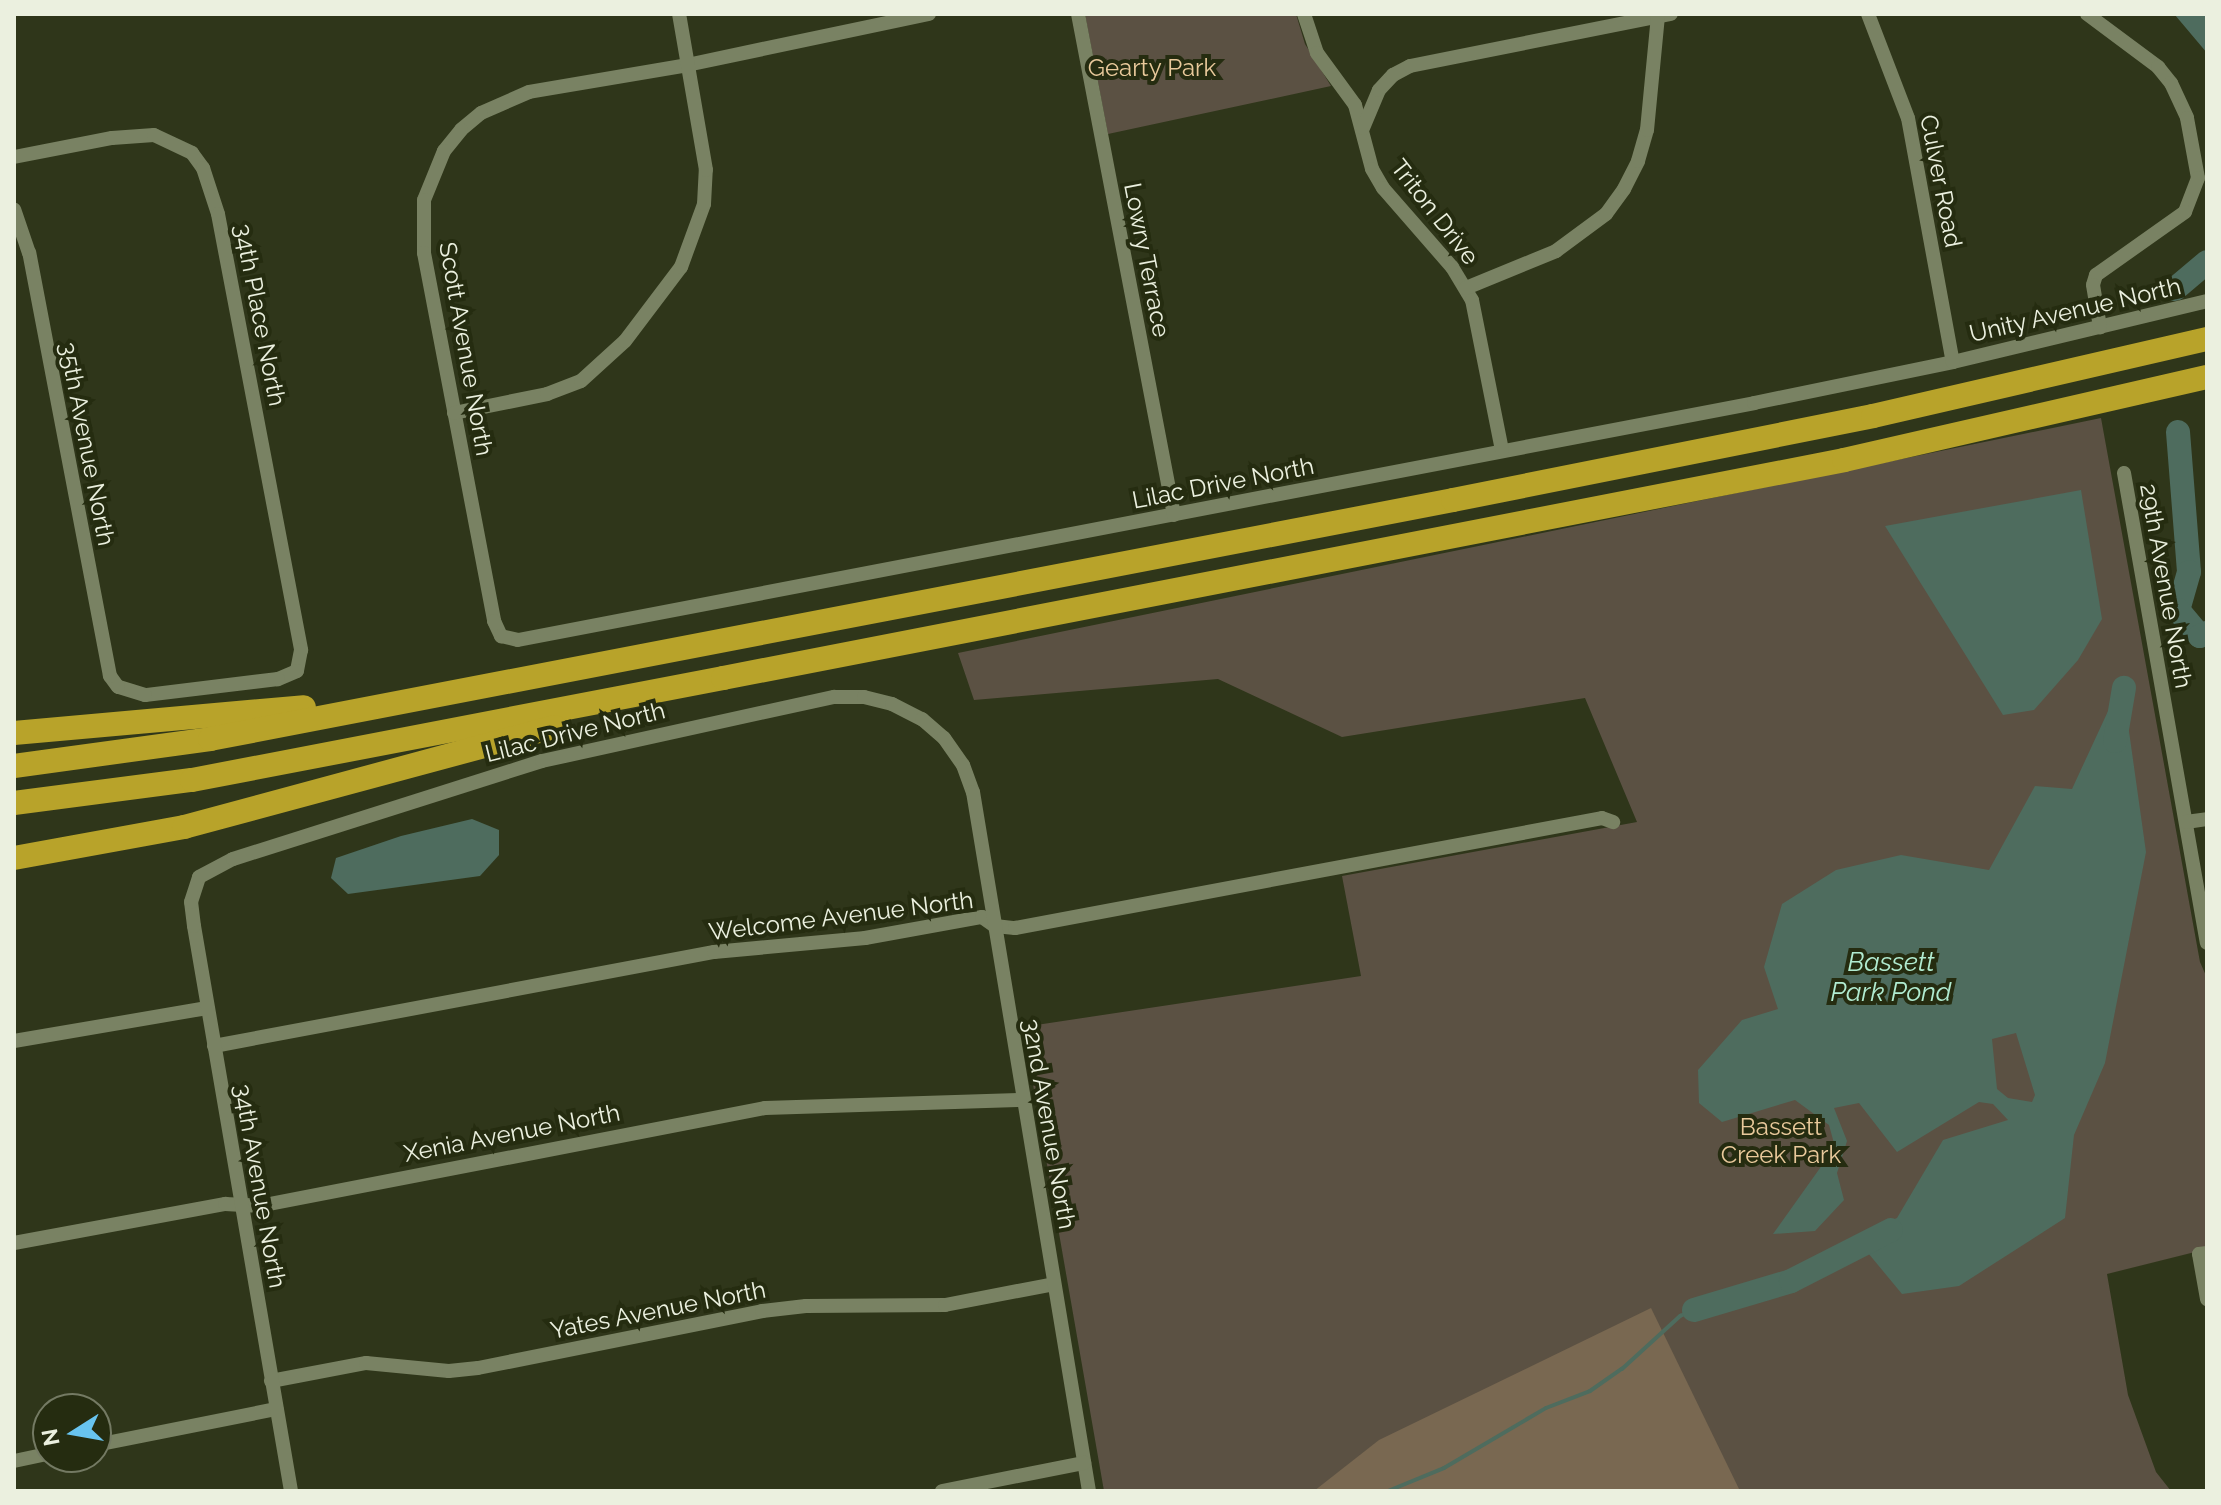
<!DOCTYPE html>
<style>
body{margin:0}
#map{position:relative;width:2221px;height:1505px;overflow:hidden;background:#2f361a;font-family:Raleway,sans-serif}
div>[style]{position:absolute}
.green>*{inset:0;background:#5b5143}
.forest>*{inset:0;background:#796851}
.water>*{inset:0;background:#4e6c5e}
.stream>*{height:4px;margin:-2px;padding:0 2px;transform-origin:2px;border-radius:2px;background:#4e6c5e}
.river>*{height:24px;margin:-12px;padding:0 12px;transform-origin:12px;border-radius:12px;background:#4e6c5e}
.street>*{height:14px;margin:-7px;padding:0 7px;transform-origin:7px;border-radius:7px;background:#798263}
.highway>*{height:24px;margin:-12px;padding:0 12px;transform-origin:12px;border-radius:12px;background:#b8a32a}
span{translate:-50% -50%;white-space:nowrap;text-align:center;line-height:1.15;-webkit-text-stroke:8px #252c10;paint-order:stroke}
.park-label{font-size:24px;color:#e9c99b}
.street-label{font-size:24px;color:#ebf0df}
.water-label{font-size:26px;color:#b1ecd1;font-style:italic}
.frame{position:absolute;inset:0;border:16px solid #ebf0df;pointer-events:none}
.north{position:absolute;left:32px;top:1393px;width:80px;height:80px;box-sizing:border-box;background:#252c10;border:2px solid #747a63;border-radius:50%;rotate:259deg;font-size:22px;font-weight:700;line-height:32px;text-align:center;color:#ebf0df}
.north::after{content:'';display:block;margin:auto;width:28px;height:36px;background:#68c4f0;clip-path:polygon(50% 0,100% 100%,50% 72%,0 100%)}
</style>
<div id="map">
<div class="green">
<i style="clip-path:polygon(1085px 14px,1296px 14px,1305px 44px,1331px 86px,1108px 134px)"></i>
<i style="clip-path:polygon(2101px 418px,2200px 962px,2207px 978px,2207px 1249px,2107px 1274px,2128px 1395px,2156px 1472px,2171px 1491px,1104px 1491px,1023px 1027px,1361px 976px,1342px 876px,1637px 822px,1585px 698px,1342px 737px,1218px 679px,974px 700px,958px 653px)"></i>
</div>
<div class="forest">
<i style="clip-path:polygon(1651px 1308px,1740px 1491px,1314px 1491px,1379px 1440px)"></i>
</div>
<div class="water">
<i style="clip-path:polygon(2173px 14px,2207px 14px,2207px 53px,2175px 15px)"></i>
<i style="clip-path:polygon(2081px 490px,2102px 619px,2078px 660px,2034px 710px,2003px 715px,1885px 526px)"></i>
<i style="clip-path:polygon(evenodd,2109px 709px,2126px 710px,2146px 852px,2105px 1063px,2074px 1135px,2065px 1218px,1959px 1286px,1902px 1294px,1854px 1236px,1897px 1218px,1943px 1140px,2008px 1120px,1993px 1104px,1979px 1102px,1897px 1152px,1859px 1103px,1834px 1108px,1847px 1141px,1837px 1173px,1844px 1200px,1815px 1231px,1773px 1234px,1835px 1147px,1829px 1125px,1795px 1100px,1722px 1122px,1699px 1103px,1698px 1070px,1742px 1020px,1778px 1009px,1764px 967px,1782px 904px,1836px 870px,1901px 855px,1989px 870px,2035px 786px,2072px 789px,2109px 709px,2016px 1033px,2035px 1095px,2032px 1102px,2008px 1098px,1997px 1089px,1992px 1039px,2016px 1033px)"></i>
<i style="clip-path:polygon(472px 819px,499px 830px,499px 855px,480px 876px,348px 894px,331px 878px,336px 858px,401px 836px)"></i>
</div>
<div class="stream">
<i style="left:1388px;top:1491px;width:61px;rotate:-22.3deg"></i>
<i style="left:1444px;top:1468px;width:118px;rotate:-30.5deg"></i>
<i style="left:1546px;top:1408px;width:47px;rotate:-21.1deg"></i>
<i style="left:1590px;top:1391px;width:39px;rotate:-35deg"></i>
<i style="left:1622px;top:1369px;width:79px;rotate:-42.4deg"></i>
<i style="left:1680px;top:1316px;width:15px;rotate:-23deg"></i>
</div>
<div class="river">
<i style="left:2175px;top:289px;width:42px;rotate:-40.2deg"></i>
<i style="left:2178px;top:432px;width:140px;rotate:85.5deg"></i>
<i style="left:2189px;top:572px;width:40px;rotate:106deg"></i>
<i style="left:2178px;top:610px;width:34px;rotate:50deg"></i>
<i style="left:2200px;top:636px;width:8px;rotate:-23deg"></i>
<i style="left:2115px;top:741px;width:54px;rotate:-80.4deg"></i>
<i style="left:1694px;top:1310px;width:101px;rotate:-16.6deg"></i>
<i style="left:1791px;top:1281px;width:112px;rotate:-27deg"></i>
</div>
<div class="street">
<i style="left:929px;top:14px;width:246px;rotate:168.1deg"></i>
<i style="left:688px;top:65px;width:161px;rotate:170.4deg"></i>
<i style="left:529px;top:92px;width:52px;rotate:156.4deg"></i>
<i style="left:481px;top:113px;width:26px;rotate:140deg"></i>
<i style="left:461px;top:130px;width:27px;rotate:129deg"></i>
<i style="left:444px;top:151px;width:53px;rotate:112.2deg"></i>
<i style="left:424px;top:200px;width:53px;rotate:90deg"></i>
<i style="left:424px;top:253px;width:375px;rotate:79.2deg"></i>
<i style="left:494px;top:621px;width:17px;rotate:65deg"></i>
<i style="left:501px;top:636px;width:17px;rotate:13deg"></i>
<i style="left:518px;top:640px;width:1259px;rotate:-10.85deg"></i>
<i style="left:1754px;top:403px;width:203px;rotate:-11.6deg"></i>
<i style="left:1953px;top:362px;width:261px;rotate:-13.5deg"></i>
<i style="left:1078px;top:14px;width:510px;rotate:79.15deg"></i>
<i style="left:1304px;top:14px;width:41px;rotate:71.6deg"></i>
<i style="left:1317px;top:53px;width:64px;rotate:53.8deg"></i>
<i style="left:1355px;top:105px;width:66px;rotate:75.1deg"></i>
<i style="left:1372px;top:169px;width:22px;rotate:60deg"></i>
<i style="left:1383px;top:188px;width:105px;rotate:48.9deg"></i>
<i style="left:1452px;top:267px;width:39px;rotate:59deg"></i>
<i style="left:1472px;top:300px;width:153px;rotate:78.7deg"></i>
<i style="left:1868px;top:14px;width:111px;rotate:69deg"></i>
<i style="left:1908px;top:118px;width:248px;rotate:79.6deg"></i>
<i style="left:2087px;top:14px;width:89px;rotate:36.7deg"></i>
<i style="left:2158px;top:67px;width:21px;rotate:51deg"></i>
<i style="left:2171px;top:83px;width:38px;rotate:65deg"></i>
<i style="left:2187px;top:118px;width:61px;rotate:79.6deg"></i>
<i style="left:2198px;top:178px;width:36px;rotate:111deg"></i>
<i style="left:2185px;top:212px;width:109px;rotate:144.7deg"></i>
<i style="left:2096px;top:275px;width:10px;rotate:107deg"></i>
<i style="left:2093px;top:285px;width:43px;rotate:80.5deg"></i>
<i style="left:1363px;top:128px;width:41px;rotate:-67.2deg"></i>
<i style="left:1379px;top:90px;width:21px;rotate:-47deg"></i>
<i style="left:1393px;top:75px;width:19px;rotate:-28deg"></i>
<i style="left:1410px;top:66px;width:266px;rotate:-11.3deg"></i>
<i style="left:14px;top:157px;width:100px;rotate:-11deg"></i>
<i style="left:112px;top:138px;width:42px;rotate:-4.1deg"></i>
<i style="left:154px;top:135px;width:42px;rotate:25.3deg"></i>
<i style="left:192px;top:153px;width:19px;rotate:54deg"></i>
<i style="left:203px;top:168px;width:48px;rotate:71.9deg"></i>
<i style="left:218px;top:214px;width:444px;rotate:79.2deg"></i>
<i style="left:301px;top:650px;width:21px;rotate:101deg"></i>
<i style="left:297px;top:671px;width:21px;rotate:157deg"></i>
<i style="left:278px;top:679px;width:134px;rotate:173.1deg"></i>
<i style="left:145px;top:695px;width:28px;rotate:-163deg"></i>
<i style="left:118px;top:687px;width:14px;rotate:-126deg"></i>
<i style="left:110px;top:676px;width:431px;rotate:-100.8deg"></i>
<i style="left:29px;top:253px;width:46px;rotate:-108.8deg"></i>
<i style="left:1466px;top:288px;width:97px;rotate:-22.3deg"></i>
<i style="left:1556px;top:251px;width:62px;rotate:-36.5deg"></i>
<i style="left:1606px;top:214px;width:31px;rotate:-54deg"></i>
<i style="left:1624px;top:189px;width:31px;rotate:-63deg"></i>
<i style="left:1638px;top:161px;width:32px;rotate:-74deg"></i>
<i style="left:1647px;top:130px;width:115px;rotate:-84.5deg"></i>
<i style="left:454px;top:413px;width:95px;rotate:-11.5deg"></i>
<i style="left:547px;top:394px;width:36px;rotate:-21deg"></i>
<i style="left:581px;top:381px;width:59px;rotate:-42.3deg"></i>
<i style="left:625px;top:341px;width:93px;rotate:-52.9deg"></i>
<i style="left:681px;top:267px;width:67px;rotate:-69.9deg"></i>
<i style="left:704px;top:204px;width:34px;rotate:-87deg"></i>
<i style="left:706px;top:170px;width:158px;rotate:-99.8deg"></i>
<i style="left:2124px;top:473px;width:477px;rotate:80deg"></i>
<i style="left:2186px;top:822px;width:21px;rotate:-8deg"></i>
<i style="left:14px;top:1041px;width:196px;rotate:-9.7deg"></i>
<i style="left:214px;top:1046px;width:509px;rotate:-10.65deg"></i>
<i style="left:714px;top:952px;width:152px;rotate:-5.3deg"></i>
<i style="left:865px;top:938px;width:119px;rotate:-10.2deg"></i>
<i style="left:982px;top:917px;width:16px;rotate:35deg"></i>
<i style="left:995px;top:926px;width:20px;rotate:6deg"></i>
<i style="left:1015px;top:928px;width:597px;rotate:-10.61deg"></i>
<i style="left:1602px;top:818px;width:12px;rotate:20deg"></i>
<i style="left:14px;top:1243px;width:215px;rotate:-10.5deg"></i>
<i style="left:225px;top:1204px;width:34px;rotate:3deg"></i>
<i style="left:259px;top:1206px;width:515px;rotate:-10.96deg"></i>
<i style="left:765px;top:1108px;width:258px;rotate:-1.8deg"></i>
<i style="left:2207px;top:1253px;width:8px;rotate:173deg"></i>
<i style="left:2199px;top:1254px;width:46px;rotate:79.9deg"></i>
<i style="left:271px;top:1381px;width:97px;rotate:-10.7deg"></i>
<i style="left:366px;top:1363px;width:83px;rotate:5.5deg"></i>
<i style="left:449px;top:1371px;width:29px;rotate:-6deg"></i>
<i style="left:478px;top:1368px;width:290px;rotate:-11.3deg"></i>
<i style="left:762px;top:1311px;width:44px;rotate:-6.5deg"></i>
<i style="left:806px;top:1306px;width:139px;rotate:-0.4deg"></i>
<i style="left:945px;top:1305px;width:111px;rotate:-10.9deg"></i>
<i style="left:96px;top:1445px;width:184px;rotate:-11.3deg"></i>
<i style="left:14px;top:1461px;width:35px;rotate:-12deg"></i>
<i style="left:291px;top:1491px;width:573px;rotate:-99.74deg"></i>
<i style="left:194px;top:926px;width:24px;rotate:-97deg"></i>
<i style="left:191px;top:902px;width:26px;rotate:-72deg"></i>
<i style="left:199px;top:877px;width:38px;rotate:-28deg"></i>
<i style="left:233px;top:859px;width:324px;rotate:-17.6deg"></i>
<i style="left:542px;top:761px;width:299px;rotate:-12.4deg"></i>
<i style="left:834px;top:697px;width:30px"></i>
<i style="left:864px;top:697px;width:29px;rotate:14deg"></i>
<i style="left:892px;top:704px;width:34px;rotate:27deg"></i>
<i style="left:922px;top:719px;width:29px;rotate:41deg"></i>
<i style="left:944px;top:738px;width:33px;rotate:55deg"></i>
<i style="left:963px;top:765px;width:29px;rotate:70deg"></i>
<i style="left:973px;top:792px;width:709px;rotate:80.58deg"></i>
<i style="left:942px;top:1491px;width:145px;rotate:-11.2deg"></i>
</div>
<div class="highway">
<i style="left:14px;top:733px;width:291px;rotate:-5.1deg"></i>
<i style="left:14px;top:766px;width:198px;rotate:-7.8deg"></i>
<i style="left:210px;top:739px;width:1266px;rotate:-10.88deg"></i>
<i style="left:1453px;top:500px;width:428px;rotate:-11.3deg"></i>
<i style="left:1873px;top:416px;width:343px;rotate:-13deg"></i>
<i style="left:14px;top:803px;width:179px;rotate:-7.4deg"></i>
<i style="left:192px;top:780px;width:541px;rotate:-10.87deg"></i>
<i style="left:723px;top:678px;width:1142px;rotate:-11deg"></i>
<i style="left:1844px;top:460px;width:372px;rotate:-12.9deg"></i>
<i style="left:14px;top:858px;width:173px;rotate:-10.3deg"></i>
<i style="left:184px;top:827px;width:384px;rotate:-15.1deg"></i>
</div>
<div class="park-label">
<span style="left:1152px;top:68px">Gearty Park</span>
<span style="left:1781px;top:1141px">Bassett<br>Creek Park</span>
</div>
<div class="street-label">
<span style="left:1941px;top:181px;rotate:79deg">Culver Road</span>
<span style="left:1435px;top:212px;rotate:52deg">Triton Drive</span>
<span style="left:1147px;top:260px;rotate:79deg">Lowry Terrace</span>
<span style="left:2075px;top:310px;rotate:-13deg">Unity Avenue North</span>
<span style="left:260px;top:315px;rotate:79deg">34th Place North</span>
<span style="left:466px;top:349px;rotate:80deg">Scott Avenue North</span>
<span style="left:87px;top:444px;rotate:79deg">35th Avenue North</span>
<span style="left:1223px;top:483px;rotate:-11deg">Lilac Drive North</span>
<span style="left:2166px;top:586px;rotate:80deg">29th Avenue North</span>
<span style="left:575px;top:732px;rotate:-14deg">Lilac Drive North</span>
<span style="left:841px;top:916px;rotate:-7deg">Welcome Avenue North</span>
<span style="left:1049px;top:1124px;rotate:80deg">32nd Avenue North</span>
<span style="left:512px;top:1133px;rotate:-11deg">Xenia Avenue North</span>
<span style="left:260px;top:1186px;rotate:80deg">34th Avenue North</span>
<span style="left:658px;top:1310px;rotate:-11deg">Yates Avenue North</span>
</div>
<div class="water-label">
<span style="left:1891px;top:978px">Bassett<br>Park Pond</span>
</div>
<div class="frame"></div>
<div class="north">N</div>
</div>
